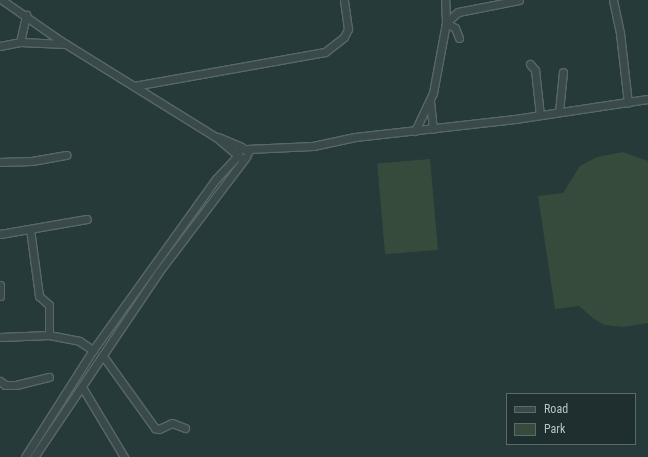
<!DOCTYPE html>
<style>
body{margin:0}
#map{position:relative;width:648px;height:457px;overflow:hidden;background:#263a39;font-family:"Roboto Condensed",sans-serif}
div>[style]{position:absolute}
.green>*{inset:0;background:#374b3d;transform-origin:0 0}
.roads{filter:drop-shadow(1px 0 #586868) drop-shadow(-1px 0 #586868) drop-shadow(0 1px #586868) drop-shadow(0 -1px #586868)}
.minor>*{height:7px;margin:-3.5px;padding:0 3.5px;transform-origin:3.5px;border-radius:3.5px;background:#3a4a4a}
span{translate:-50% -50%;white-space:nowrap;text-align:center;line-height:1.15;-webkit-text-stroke:4px #1f2f2f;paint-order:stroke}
.legend{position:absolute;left:506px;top:393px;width:130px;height:52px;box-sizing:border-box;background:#1f2f2f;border:1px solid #5b6b6b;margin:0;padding:5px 7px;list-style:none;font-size:12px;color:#b6c5c6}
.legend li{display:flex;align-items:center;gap:8px;height:20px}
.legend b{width:20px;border:1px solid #5b6b6b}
</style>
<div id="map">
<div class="green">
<i style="clip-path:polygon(623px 152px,648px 161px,648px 323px,623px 327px,605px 325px,594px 319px,579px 306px,555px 309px,538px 196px,563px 193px,580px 166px,597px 157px)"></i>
<i style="left:430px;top:159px;width:91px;height:53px;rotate:85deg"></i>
</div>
<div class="roads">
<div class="minor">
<i style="left:2px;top:0;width:72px;rotate:34.8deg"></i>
<i style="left:61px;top:41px;width:182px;rotate:31.8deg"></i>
<i style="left:216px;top:137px;width:33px;rotate:40deg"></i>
<i style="left:613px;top:0;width:34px;rotate:78deg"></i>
<i style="left:620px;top:33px;width:70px;rotate:83.5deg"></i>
<i style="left:459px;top:38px;width:11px;rotate:-112deg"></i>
<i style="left:455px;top:28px;width:10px;rotate:-151deg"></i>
<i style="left:446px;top:23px;width:16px;rotate:-43deg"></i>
<i style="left:458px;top:12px;width:62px;rotate:-11.1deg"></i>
<i style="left:20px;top:42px;width:28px;rotate:-77deg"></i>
<i style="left:0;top:46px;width:20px;rotate:-11deg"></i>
<i style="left:20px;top:42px;width:45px;rotate:2.5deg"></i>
<i style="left:530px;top:64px;width:8px;rotate:50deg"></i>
<i style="left:535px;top:70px;width:45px;rotate:83.7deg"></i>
<i style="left:134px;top:86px;width:194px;rotate:-10.1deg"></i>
<i style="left:325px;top:52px;width:24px;rotate:-38deg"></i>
<i style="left:344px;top:37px;width:9px;rotate:-63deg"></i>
<i style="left:348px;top:29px;width:29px;rotate:-98deg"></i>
<i style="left:430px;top:101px;width:28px;rotate:84deg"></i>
<i style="left:559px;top:112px;width:40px;rotate:-84.3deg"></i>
<i style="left:415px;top:131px;width:42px;rotate:-64.7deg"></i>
<i style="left:433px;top:93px;width:71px;rotate:-79.5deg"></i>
<i style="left:446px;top:23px;width:23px;rotate:-92deg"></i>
<i style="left:218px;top:137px;width:25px;rotate:23deg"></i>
<i style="left:247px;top:149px;width:66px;rotate:-2.6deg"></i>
<i style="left:313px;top:146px;width:43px;rotate:-12.1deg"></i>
<i style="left:355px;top:137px;width:161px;rotate:-6.4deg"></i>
<i style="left:515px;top:119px;width:134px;rotate:-8.6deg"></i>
<i style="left:237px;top:154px;width:8px;rotate:-60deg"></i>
<i style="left:241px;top:147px;width:9px;rotate:36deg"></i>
<i style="left:0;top:162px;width:32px;rotate:-2deg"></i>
<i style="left:32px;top:161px;width:35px;rotate:-10deg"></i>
<i style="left:30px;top:229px;width:68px;rotate:82.3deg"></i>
<i style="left:39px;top:296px;width:13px;rotate:42deg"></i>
<i style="left:49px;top:305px;width:30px;rotate:90deg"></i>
<i style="left:0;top:234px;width:88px;rotate:-9.8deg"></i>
<i style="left:0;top:285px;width:11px;rotate:90deg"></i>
<i style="left:0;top:337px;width:49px;rotate:-2.3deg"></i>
<i style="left:49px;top:335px;width:31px;rotate:11deg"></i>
<i style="left:79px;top:341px;width:17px;rotate:33deg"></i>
<i style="left:103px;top:356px;width:89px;rotate:54.2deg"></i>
<i style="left:155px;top:428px;width:4px;rotate:14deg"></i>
<i style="left:159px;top:429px;width:14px;rotate:-25deg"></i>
<i style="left:172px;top:423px;width:14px;rotate:21deg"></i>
<i style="left:0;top:381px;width:6px;rotate:39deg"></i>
<i style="left:5px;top:385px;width:11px"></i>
<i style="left:16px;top:385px;width:34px;rotate:-14deg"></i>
<i style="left:82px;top:387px;width:82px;rotate:59deg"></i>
<i style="left:25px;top:457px;width:127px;rotate:-57.6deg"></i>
<i style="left:93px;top:350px;width:211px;rotate:-54.3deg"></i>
<i style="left:216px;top:179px;width:33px;rotate:-47deg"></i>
<i style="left:34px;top:457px;width:222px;rotate:-56deg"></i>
<i style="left:158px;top:273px;width:146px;rotate:-52.8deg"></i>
</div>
</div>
<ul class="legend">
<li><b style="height:5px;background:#3a4a4a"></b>Road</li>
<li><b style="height:11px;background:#374b3d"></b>Park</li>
</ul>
</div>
